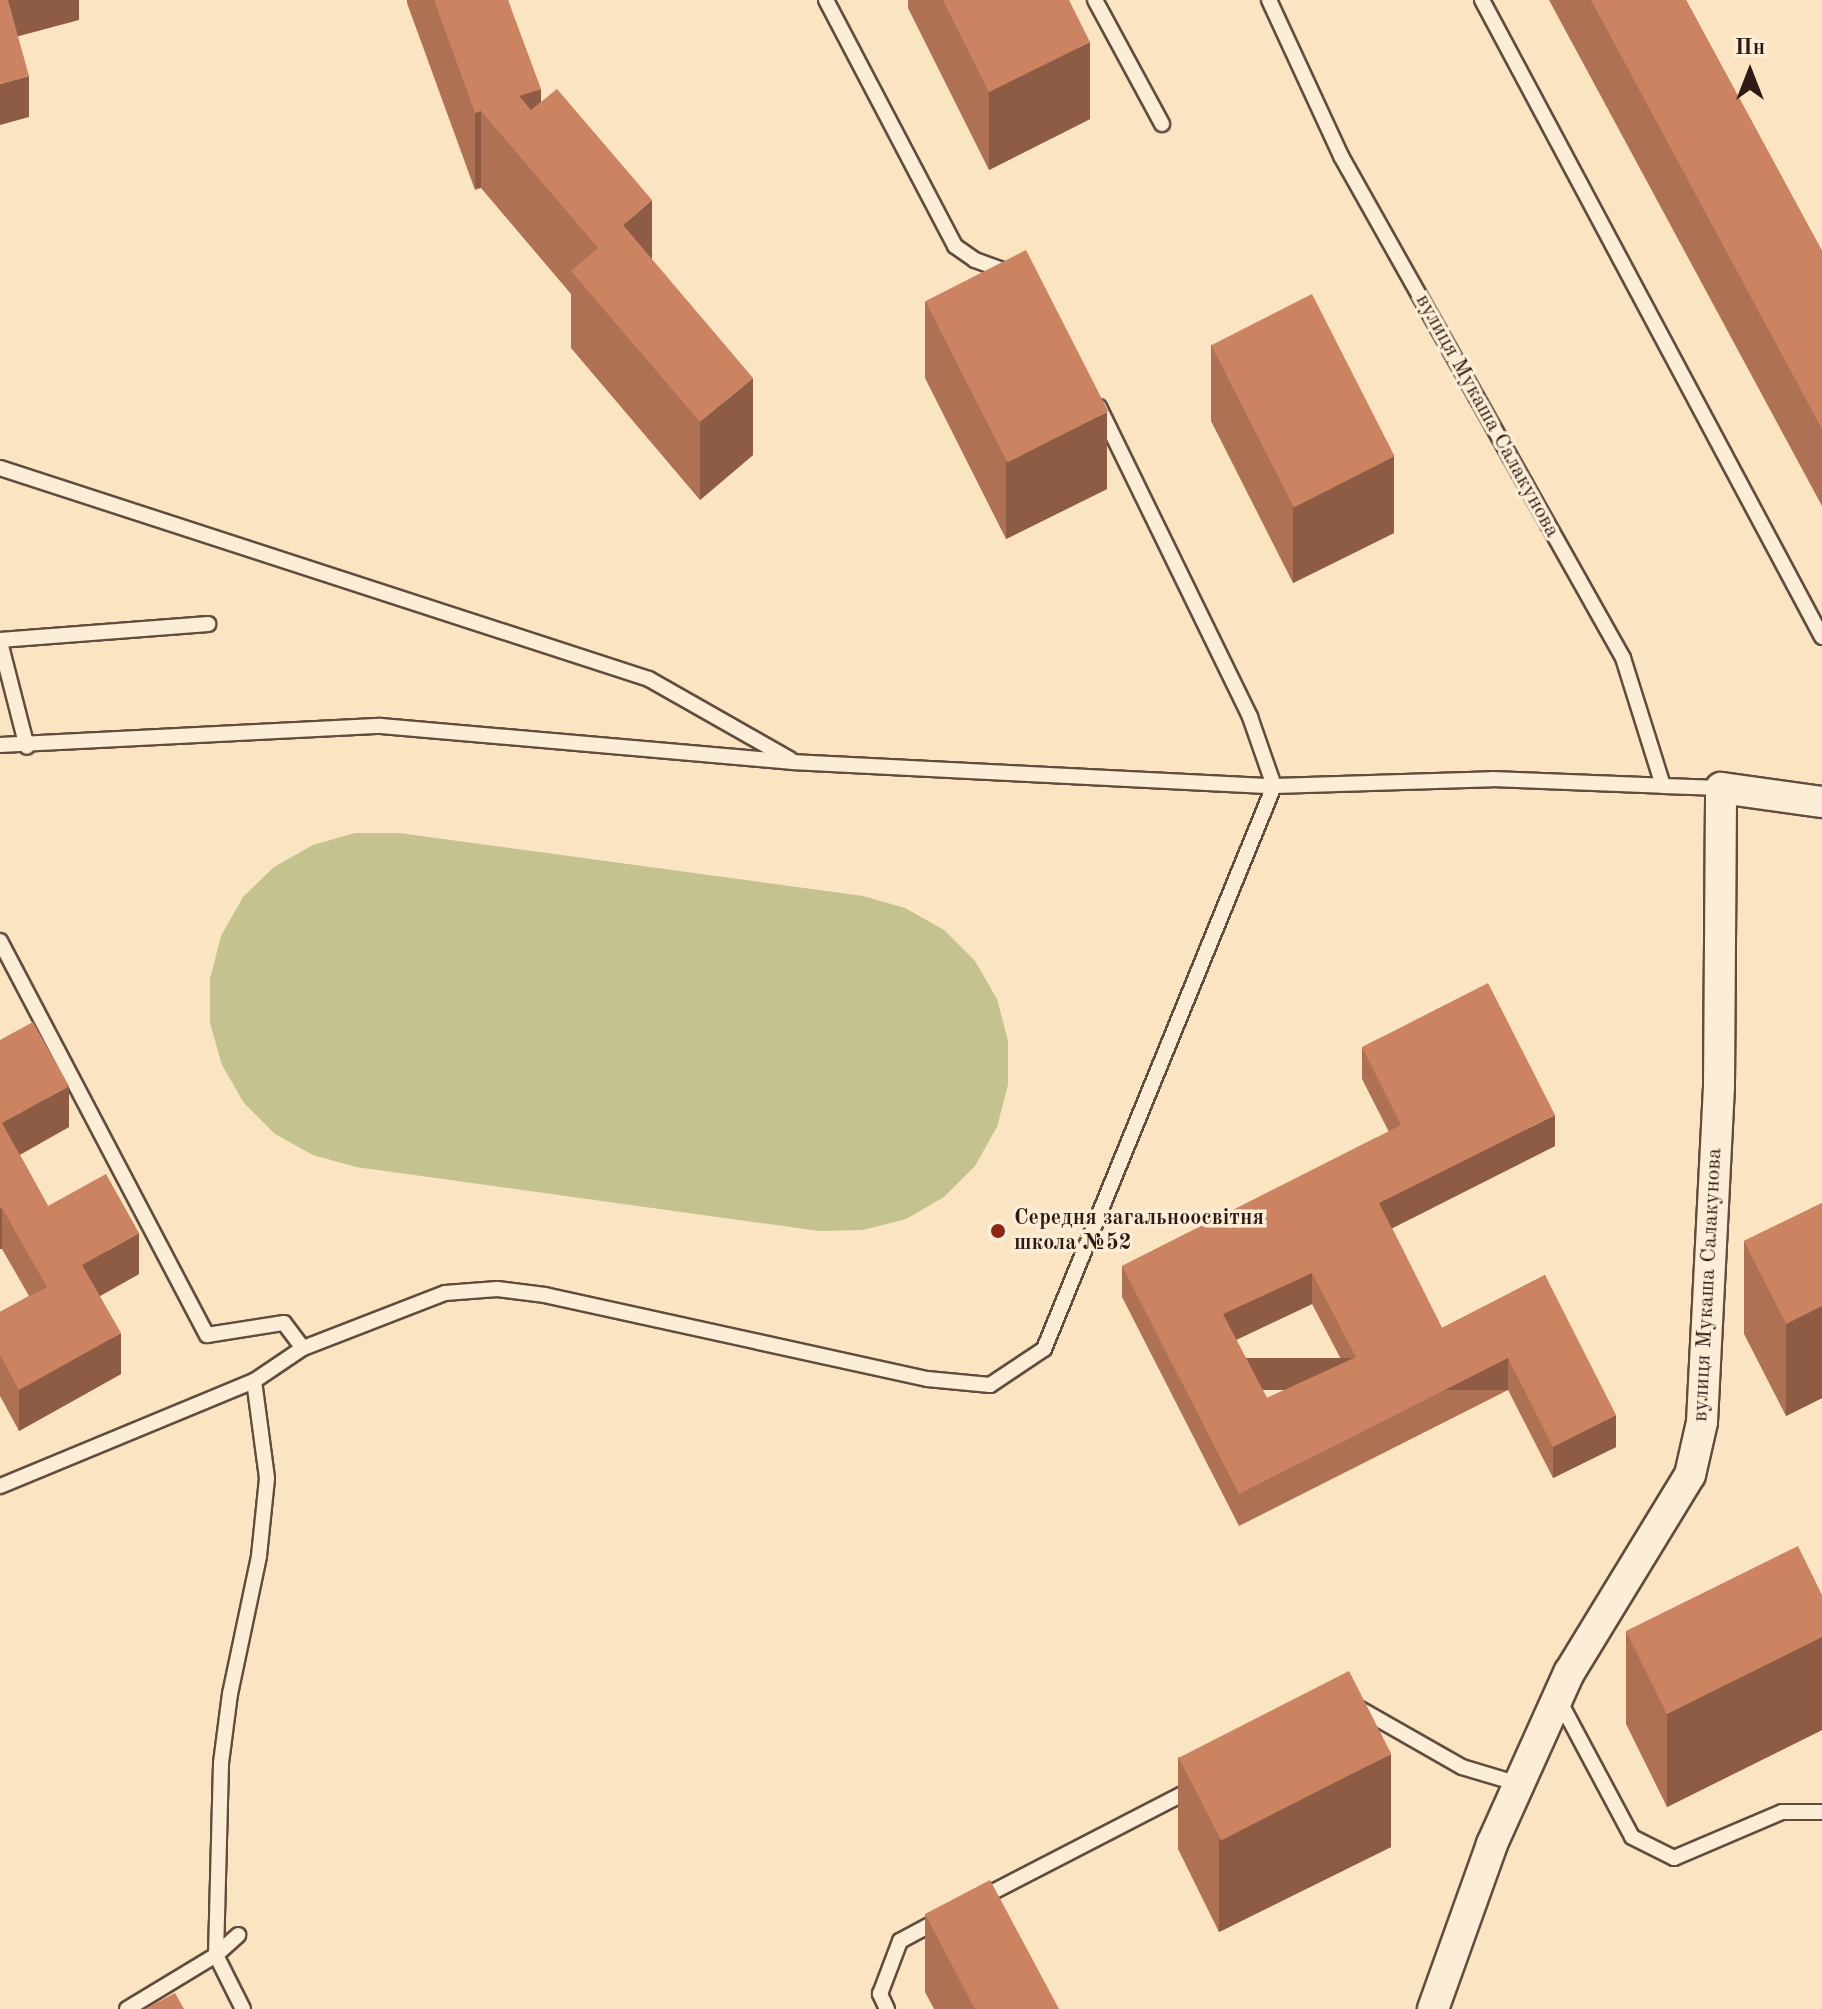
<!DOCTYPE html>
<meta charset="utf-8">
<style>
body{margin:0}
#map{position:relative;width:1822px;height:2009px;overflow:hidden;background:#fae4c2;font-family:"Old Standard TT",serif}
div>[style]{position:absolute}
.green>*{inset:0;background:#c4c28f}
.roads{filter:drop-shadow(2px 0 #614c3e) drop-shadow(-2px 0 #614c3e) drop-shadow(0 2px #614c3e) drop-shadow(0 -2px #614c3e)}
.service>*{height:14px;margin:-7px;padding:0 7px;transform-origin:7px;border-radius:7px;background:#fcedd7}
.minor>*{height:30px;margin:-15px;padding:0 15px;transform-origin:15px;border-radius:15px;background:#fcedd7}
.wall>*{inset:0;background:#af7153}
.shaded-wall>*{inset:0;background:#8e5c44;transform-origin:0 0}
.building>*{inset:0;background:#cb8361;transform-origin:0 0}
.dots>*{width:22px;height:22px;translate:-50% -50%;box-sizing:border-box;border:4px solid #fcedd7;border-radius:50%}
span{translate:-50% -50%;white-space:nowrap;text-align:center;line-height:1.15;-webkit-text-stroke:7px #fcedd7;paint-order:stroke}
.street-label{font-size:22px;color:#2e1a12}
.poi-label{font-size:22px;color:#2e1a12;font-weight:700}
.left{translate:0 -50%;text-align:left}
.north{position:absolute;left:1710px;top:32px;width:80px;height:80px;-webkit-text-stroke:6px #fcedd7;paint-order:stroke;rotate:0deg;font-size:22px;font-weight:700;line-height:32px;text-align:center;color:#2e1a12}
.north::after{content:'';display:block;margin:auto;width:28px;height:36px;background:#2e1a12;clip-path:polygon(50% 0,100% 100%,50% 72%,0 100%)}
</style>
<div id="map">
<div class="green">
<i style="clip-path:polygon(355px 833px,399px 833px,863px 896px,905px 908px,944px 930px,975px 961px,997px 999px,1008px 1041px,1008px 1085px,997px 1127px,975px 1166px,944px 1197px,906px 1219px,863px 1230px,819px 1231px,356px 1167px,313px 1155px,275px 1134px,244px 1103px,222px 1065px,210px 1023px,210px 979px,221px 936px,243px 897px,274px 867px,313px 845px)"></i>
</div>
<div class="roads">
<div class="service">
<i style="left:826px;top:0;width:278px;rotate:62.3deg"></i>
<i style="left:955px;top:246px;width:24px;rotate:35deg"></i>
<i style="left:975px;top:260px;width:38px;rotate:20deg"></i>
<i style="left:1095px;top:0;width:141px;rotate:61.6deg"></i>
<i style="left:1269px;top:0;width:172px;rotate:65.2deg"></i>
<i style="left:1341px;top:156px;width:576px;rotate:60.67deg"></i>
<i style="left:1623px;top:658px;width:134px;rotate:72.6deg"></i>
<i style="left:1663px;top:786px;width:58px;rotate:2deg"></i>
<i style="left:1482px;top:0;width:722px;rotate:61.91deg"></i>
<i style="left:1099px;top:407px;width:345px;rotate:64deg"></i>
<i style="left:1250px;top:717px;width:73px;rotate:70.8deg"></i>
<i style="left:1274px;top:786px;width:218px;rotate:-1.8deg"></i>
<i style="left:1492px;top:779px;width:171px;rotate:2.3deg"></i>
<i style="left:0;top:468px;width:682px;rotate:18.01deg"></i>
<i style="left:649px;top:679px;width:162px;rotate:29.6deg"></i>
<i style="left:0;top:640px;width:209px;rotate:-4.4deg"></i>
<i style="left:0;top:642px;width:108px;rotate:75.6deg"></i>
<i style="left:0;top:745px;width:381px;rotate:-2.9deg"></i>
<i style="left:381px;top:726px;width:414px;rotate:5deg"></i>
<i style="left:793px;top:762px;width:482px;rotate:2.9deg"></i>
<i style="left:1274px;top:786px;width:608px;rotate:112.22deg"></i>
<i style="left:1044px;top:1349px;width:65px;rotate:146.3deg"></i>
<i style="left:990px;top:1385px;width:63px;rotate:-174.6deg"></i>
<i style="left:927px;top:1379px;width:391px;rotate:-167.6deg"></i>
<i style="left:545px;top:1295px;width:48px;rotate:-172.9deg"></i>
<i style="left:497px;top:1289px;width:52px;rotate:175.6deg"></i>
<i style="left:445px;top:1293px;width:152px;rotate:158.8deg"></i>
<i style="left:303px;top:1348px;width:59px;rotate:146deg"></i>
<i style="left:254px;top:1381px;width:275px;rotate:157.5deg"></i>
<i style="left:0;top:941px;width:445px;rotate:62.3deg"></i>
<i style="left:207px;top:1335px;width:78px;rotate:-8.9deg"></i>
<i style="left:284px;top:1323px;width:31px;rotate:53deg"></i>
<i style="left:1559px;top:1700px;width:155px;rotate:61.9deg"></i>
<i style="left:1632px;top:1837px;width:47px;rotate:26.6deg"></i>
<i style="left:1674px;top:1858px;width:117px;rotate:-23.1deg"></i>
<i style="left:1782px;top:1812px;width:40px"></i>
<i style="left:1355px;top:1706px;width:123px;rotate:29.7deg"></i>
<i style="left:1462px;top:1767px;width:59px;rotate:16.6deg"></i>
<i style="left:981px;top:1898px;width:240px;rotate:-27.3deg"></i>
<i style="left:127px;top:2009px;width:104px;rotate:-31.2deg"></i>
<i style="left:216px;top:1955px;width:30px;rotate:-42deg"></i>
<i style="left:243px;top:2009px;width:60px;rotate:-116.6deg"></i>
<i style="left:216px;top:1955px;width:192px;rotate:-88.5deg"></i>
<i style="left:221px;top:1763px;width:70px;rotate:-82.6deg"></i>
<i style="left:230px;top:1694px;width:141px;rotate:-78.1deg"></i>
<i style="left:259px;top:1556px;width:78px;rotate:-84.1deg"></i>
<i style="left:267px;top:1478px;width:98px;rotate:-97.6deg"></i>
<i style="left:887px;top:2009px;width:17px;rotate:-115deg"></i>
<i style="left:880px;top:1994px;width:57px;rotate:-69.3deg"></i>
<i style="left:900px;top:1941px;width:47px;rotate:-28.2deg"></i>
</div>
<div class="minor">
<i style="left:1433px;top:2009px;width:175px;rotate:-70.3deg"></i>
<i style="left:1492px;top:1844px;width:188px;rotate:-65.8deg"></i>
<i style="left:1569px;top:1673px;width:232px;rotate:-58.6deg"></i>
<i style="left:1690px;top:1475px;width:54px;rotate:-77.2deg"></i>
<i style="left:1702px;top:1422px;width:336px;rotate:-87.1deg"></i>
<i style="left:1719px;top:1086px;width:298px;rotate:-89.6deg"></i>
<i style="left:1721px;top:788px;width:102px;rotate:7.9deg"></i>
</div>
</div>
<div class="wall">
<i style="clip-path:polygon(407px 0,508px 0,541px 102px,652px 260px,753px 455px,700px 500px,571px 348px,571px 294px,481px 188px,475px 190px,407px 3px)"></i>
<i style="clip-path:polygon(908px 0,1069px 0,1090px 119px,989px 170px,908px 8px)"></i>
<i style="clip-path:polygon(1549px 0,1686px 0,1822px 251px,1822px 506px)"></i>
<i style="clip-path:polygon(925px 301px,1107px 489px,1006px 539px,925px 378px)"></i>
<i style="clip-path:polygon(1211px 344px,1394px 533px,1293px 583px,1211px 421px)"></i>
<i style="clip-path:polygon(0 1040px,69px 1127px,20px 1155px,48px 1206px,139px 1274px,100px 1296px,121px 1374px,19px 1431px,0 1396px,0 1312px,29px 1296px,2px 1249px)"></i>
<i style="clip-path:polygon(evenodd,1362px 1047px,1555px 1146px,1392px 1228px,1442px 1328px,1545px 1275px,1616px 1447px,1553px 1478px,1508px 1390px,1239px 1526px,1122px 1297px,1122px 1266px,1389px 1132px,1362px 1079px,1362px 1047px,1312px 1304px,1343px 1363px,1267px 1398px,1236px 1340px,1312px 1304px)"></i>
<i style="clip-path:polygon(1822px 1203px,1822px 1398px,1786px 1416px,1744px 1334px,1744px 1241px)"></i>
<i style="clip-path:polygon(1822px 1595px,1822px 1730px,1667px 1807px,1626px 1724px,1626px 1631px)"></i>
<i style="clip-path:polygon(1178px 1757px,1391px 1847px,1219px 1932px,1178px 1849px)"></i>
<i style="clip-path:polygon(925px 1914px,1059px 2009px,934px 2009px,925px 1992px)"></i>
</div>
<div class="shaded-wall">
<i style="clip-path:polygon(8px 0,79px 0,79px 20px,8px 39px)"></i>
<i style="clip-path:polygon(1090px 42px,1090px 119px,989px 170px,989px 92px)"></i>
<i style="clip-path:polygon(29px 76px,29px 117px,0 125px,0 84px)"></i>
<i style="clip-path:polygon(541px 89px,541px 166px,519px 96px)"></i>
<i style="left:481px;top:111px;width:77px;height:6px;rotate:90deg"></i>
<i style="clip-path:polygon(652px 200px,652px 277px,623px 225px)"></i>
<i style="clip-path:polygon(753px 378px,753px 455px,700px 500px,700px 422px)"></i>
<i style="clip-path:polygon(1107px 412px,1107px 489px,1006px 539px,1006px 462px)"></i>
<i style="clip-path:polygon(1394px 456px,1394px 533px,1293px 583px,1293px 506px)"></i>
<i style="clip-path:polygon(69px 1086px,69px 1127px,2px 1164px,2px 1123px)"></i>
<i style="clip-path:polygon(1555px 1115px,1555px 1146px,1379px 1235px,1379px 1203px)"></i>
<i style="left:2px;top:1208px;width:41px;height:2px;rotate:90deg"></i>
<i style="clip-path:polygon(139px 1233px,139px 1274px,82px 1306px,82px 1265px)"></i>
<i style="clip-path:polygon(1312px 1273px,1312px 1304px,1223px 1346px,1223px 1314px)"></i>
<i style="clip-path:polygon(1822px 1306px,1822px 1398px,1786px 1416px,1786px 1324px)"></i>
<i style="clip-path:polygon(121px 1333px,121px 1374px,19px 1431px,19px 1390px)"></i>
<i style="left:1508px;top:1358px;width:32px;height:301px;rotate:90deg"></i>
<i style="clip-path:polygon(1616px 1415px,1616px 1447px,1553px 1478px,1553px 1447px)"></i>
<i style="clip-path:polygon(1822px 1637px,1822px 1730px,1667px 1807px,1667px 1714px)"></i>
<i style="clip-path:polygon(1391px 1754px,1391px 1847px,1219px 1932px,1219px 1839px)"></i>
</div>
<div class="building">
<i style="clip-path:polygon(0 0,8px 0,29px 76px,0 84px)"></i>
<i style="clip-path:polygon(434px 0,508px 0,541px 89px,519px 96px,531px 110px,557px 89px,652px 200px,623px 225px,753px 378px,700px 422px,571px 271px,598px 248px,481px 111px,475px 113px)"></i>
<i style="clip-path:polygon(943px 0,1069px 0,1090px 42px,989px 92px)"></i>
<i style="clip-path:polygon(1591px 0,1686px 0,1822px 251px,1822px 429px)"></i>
<i style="left:1026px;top:250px;width:181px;height:113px;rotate:63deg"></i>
<i style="left:1312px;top:294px;width:182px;height:113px;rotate:63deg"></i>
<i style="clip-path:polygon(evenodd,1488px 983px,1555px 1115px,1379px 1203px,1442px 1328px,1545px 1275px,1616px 1415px,1553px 1447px,1508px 1358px,1239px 1494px,1122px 1266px,1401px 1125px,1362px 1047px,1488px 983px,1312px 1273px,1356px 1357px,1267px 1398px,1223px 1314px,1312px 1273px)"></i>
<i style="clip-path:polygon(33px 1022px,69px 1086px,2px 1123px,48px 1206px,106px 1174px,139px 1233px,82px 1265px,121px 1333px,19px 1390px,0 1355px,0 1312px,47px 1287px,2px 1208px,0 1209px,0 1040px)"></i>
<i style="clip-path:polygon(1822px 1203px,1822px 1306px,1786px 1324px,1744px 1241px)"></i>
<i style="clip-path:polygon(1798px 1546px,1822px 1595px,1822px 1637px,1667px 1714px,1626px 1631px)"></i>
<i style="left:1349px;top:1671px;width:93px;height:191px;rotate:63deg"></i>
<i style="clip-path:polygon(990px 1880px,1059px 2009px,975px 2009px,925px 1914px)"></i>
<i style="clip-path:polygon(175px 1993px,184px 2009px,145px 2009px)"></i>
</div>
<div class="dots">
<i style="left:998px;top:1231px;background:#8f2418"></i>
</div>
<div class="street-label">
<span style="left:1487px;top:416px;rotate:61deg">вулиця Мукаша Салакунова</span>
<span style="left:1708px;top:1285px;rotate:-87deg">вулиця Мукаша Салакунова</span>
</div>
<div class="poi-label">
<span class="left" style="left:1014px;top:1231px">Середня загальноосвітня<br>школа №52</span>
</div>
<div class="north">Пн</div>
</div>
